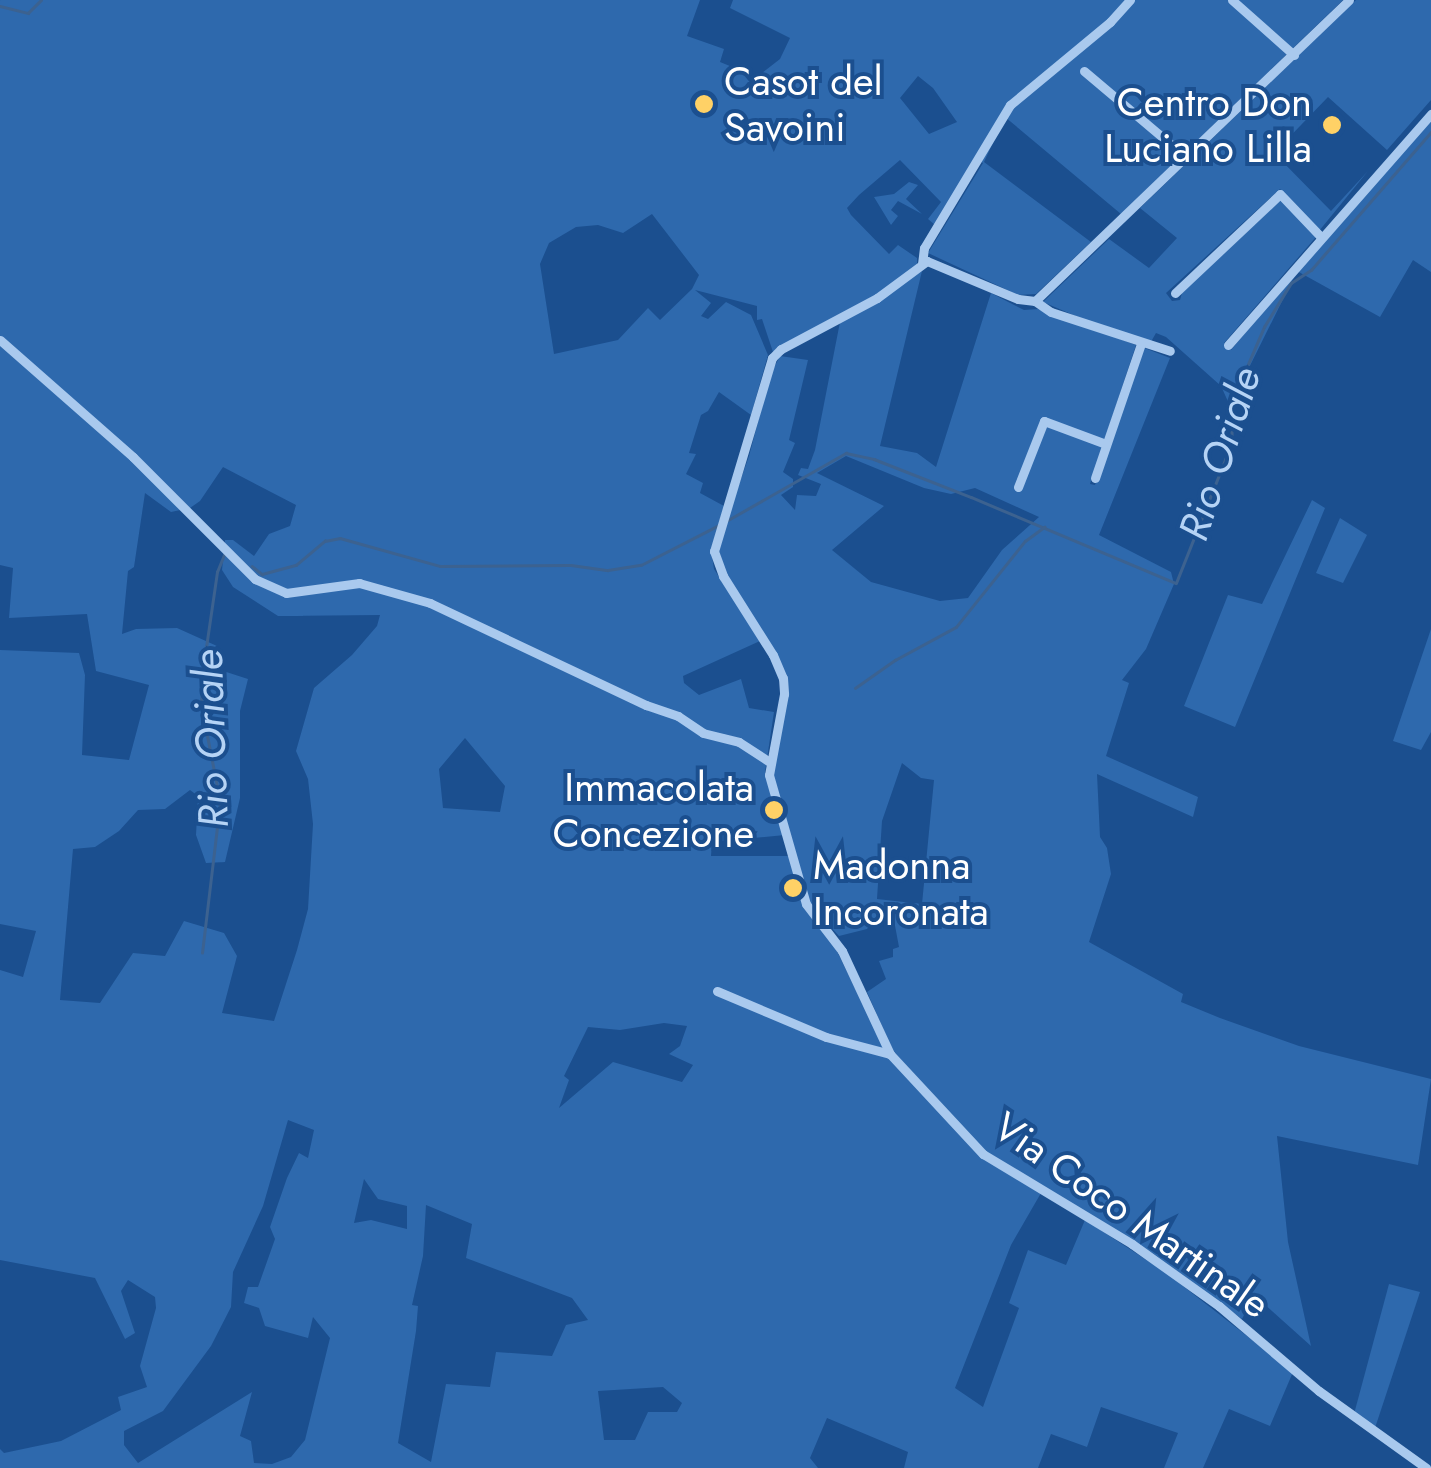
<!DOCTYPE html>
<style>
body{margin:0}
#map{position:relative;width:1431px;height:1468px;overflow:hidden;background:#1b4f8f;font-family:Jost,sans-serif}
div>[style]{position:absolute}
.green>*{inset:0;background:#2e69ad}
.stream>*{height:2.5px;margin:-1.25px;padding:0 1.25px;transform-origin:1.25px;border-radius:1.25px;background:#3c6290}
.minor>*{height:9px;margin:-4.5px;padding:0 4.5px;transform-origin:4.5px;border-radius:4.5px;background:#a9c9ee}
.dots>*{width:28px;height:28px;translate:-50% -50%;box-sizing:border-box;border:5px solid #1b4f8f;border-radius:50%}
span{translate:-50% -50%;white-space:nowrap;text-align:center;line-height:1.15;-webkit-text-stroke:8px #1b4f8f;paint-order:stroke}
.poi-label{font-size:40px;color:#fff}
.left{translate:0 -50%;text-align:left}
.right{translate:-100% -50%;text-align:right}
.street-label{font-size:40px;color:#fff}
.water-label{font-size:42px;color:#b5d3f5;font-style:italic}
</style>
<div id="map">
<div class="green">
<i style="clip-path:polygon(evenodd,0 0,700px 0,687px 36px,724px 49px,720px 62px,757px 77px,780px 59px,790px 38px,730px 8px,733px 0,1343px 0,1121px 214px,1005px 117px,984px 162px,1091px 242px,1036px 294px,1018px 295px,928px 253px,983px 163px,978px 160px,935px 225px,928px 219px,941px 202px,900px 160px,859px 195px,847px 208px,851px 215px,889px 254px,898px 245px,917px 258px,917px 265px,878px 296px,773px 352px,762px 319px,757px 320px,757px 306px,695px 290px,711px 303px,701px 316px,708px 319px,726px 302px,751px 315px,768px 355px,751px 415px,719px 392px,708px 411px,701px 415px,689px 453px,696px 454px,686px 474px,703px 483px,700px 493px,724px 506px,711px 550px,714px 569px,760px 641px,683px 676px,684px 683px,699px 695px,741px 679px,749px 708px,774px 712px,765px 772px,785px 835px,712px 842px,711px 856px,790px 856px,803px 907px,833px 943px,889px 1058px,949px 1123px,1041px 1193px,1011px 1245px,955px 1388px,983px 1407px,1019px 1308px,1009px 1303px,1028px 1250px,1066px 1265px,1085px 1220px,1165px 1272px,1293px 1372px,1270px 1426px,1229px 1409px,1203px 1468px,1164px 1468px,1178px 1433px,1101px 1407px,1087px 1447px,1051px 1434px,1038px 1468px,904px 1468px,908px 1452px,827px 1418px,810px 1458px,818px 1468px,0 1468px,0 1449px,4px 1453px,61px 1441px,121px 1410px,118px 1397px,147px 1387px,140px 1366px,156px 1308px,155px 1297px,128px 1280px,121px 1291px,135px 1333px,125px 1339px,95px 1278px,0 1260px,0 970px,23px 977px,36px 931px,0 924px,0 650px,79px 653px,85px 675px,82px 755px,129px 760px,149px 685px,96px 671px,87px 614px,9px 618px,13px 568px,0 565px,0 0,918px 76px,933px 88px,957px 122px,929px 134px,900px 98px,918px 76px,0 0,652px 214px,699px 275px,692px 289px,660px 320px,648px 308px,618px 340px,554px 354px,540px 264px,549px 243px,576px 227px,598px 225px,623px 233px,652px 214px,0 0,223px 467px,296px 505px,290px 526px,269px 534px,254px 556px,233px 540px,225px 540px,222px 570px,233px 587px,278px 616px,380px 615px,377px 626px,352px 655px,314px 688px,296px 751px,308px 779px,313px 824px,308px 909px,297px 950px,274px 1021px,222px 1013px,237px 956px,224px 933px,184px 921px,165px 956px,133px 953px,100px 1003px,60px 1000px,73px 849px,95px 847px,119px 831px,138px 810px,165px 809px,190px 790px,198px 796px,196px 835px,206px 863px,225px 862px,240px 798px,240px 711px,248px 679px,217px 669px,217px 646px,177px 628px,136px 629px,122px 634px,128px 571px,134px 567px,145px 493px,171px 512px,190px 508px,200px 501px,223px 467px,0 0,465px 738px,505px 786px,500px 812px,443px 808px,439px 769px,465px 738px,0 0,664px 1023px,687px 1026px,680px 1046px,669px 1054px,693px 1065px,682px 1082px,613px 1062px,559px 1108px,569px 1080px,564px 1076px,588px 1027px,620px 1030px,664px 1023px,0 0,288px 1120px,314px 1130px,308px 1158px,299px 1153px,287px 1178px,270px 1227px,275px 1239px,258px 1287px,248px 1287px,244px 1303px,259px 1308px,265px 1326px,308px 1338px,313px 1317px,330px 1338px,305px 1440px,291px 1457px,272px 1464px,254px 1463px,251px 1441px,240px 1436px,252px 1392px,138px 1463px,124px 1445px,124px 1431px,163px 1411px,211px 1346px,231px 1307px,233px 1272px,263px 1206px,288px 1120px,0 0,364px 1179px,378px 1199px,407px 1206px,407px 1229px,371px 1220px,354px 1223px,364px 1179px,0 0,426px 1205px,472px 1224px,466px 1258px,572px 1298px,588px 1320px,566px 1325px,552px 1356px,496px 1352px,490px 1387px,446px 1384px,431px 1462px,398px 1443px,416px 1331px,418px 1306px,412px 1305px,423px 1256px,426px 1205px,0 0,663px 1387px,682px 1403px,677px 1412px,648px 1412px,635px 1440px,604px 1440px,598px 1391px,663px 1387px)"></i>
<i style="clip-path:polygon(1356px 0,1431px 0,1431px 100px,1387px 150px,1328px 97px,1274px 153px,1331px 211px,1368px 171px,1319px 231px,1280px 189px,1166px 293px,1172px 301px,1180px 300px,1182px 293px,1281px 200px,1316px 237px,1224px 343px,1231px 350px,1322px 239px,1431px 119px,1431px 272px,1413px 260px,1380px 317px,1297px 271px,1230px 406px,1221px 386px,1166px 337px,1156px 333px,1148px 347px,1043px 302px,1109px 239px,1149px 268px,1177px 238px,1140px 208px)"></i>
<i style="clip-path:polygon(909px 182px,918px 185px,906px 199px,922px 214px,898px 201px,891px 210px,898px 216px,891px 225px,874px 197px,894px 194px)"></i>
<i style="clip-path:polygon(evenodd,922px 271px,880px 446px,917px 453px,936px 467px,991px 293px,1024px 310px,1038px 309px,1136px 345px,1090px 484px,1095px 485px,1142px 347px,1170px 358px,1099px 535px,1171px 572px,1174px 584px,1146px 649px,1122px 680px,1129px 683px,1106px 756px,1198px 797px,1193px 817px,1097px 774px,1100px 837px,1107px 848px,1111px 874px,1089px 942px,1183px 994px,1181px 1002px,1220px 1018px,1299px 1046px,1431px 1079px,1418px 1165px,1277px 1136px,1288px 1242px,1311px 1346px,1254px 1295px,1242px 1319px,1154px 1254px,986px 1152px,893px 1051px,867px 992px,886px 979px,879px 961px,893px 957px,893px 949px,899px 947px,893px 915px,875px 918px,867px 929px,839px 936px,809px 904px,771px 774px,785px 678px,724px 573px,718px 544px,749px 456px,771px 373px,780px 356px,808px 360px,789px 440px,795px 443px,783px 472px,793px 479px,793px 487px,781px 495px,795px 510px,797px 495px,816px 496px,821px 484px,798px 475px,801px 468px,808px 469px,815px 450px,840px 322px,922px 271px,846px 456px,924px 488px,951px 494px,975px 488px,1039px 517px,1002px 550px,968px 598px,940px 601px,871px 582px,832px 550px,884px 506px,817px 473px,846px 456px,922px 271px,902px 763px,921px 778px,934px 780px,922px 904px,877px 899px,882px 821px,902px 763px)"></i>
<i style="clip-path:polygon(1312px 500px,1325px 508px,1235px 727px,1184px 706px,1228px 595px,1262px 604px)"></i>
<i style="clip-path:polygon(1340px 518px,1367px 535px,1343px 583px,1316px 573px)"></i>
<i style="clip-path:polygon(1431px 629px,1431px 732px,1421px 750px,1393px 741px)"></i>
<i style="clip-path:polygon(1389px 1284px,1420px 1292px,1375px 1428px,1354px 1414px)"></i>
</div>
<div class="stream">
<i style="left:0;top:6px;width:29px;rotate:14deg"></i>
<i style="left:28px;top:13px;width:18px;rotate:-45deg"></i>
<i style="left:728px;top:520px;width:136px;rotate:-29.6deg"></i>
<i style="left:846px;top:453px;width:29px;rotate:12deg"></i>
<i style="left:874px;top:459px;width:104px;rotate:21.4deg"></i>
<i style="left:971px;top:497px;width:222px;rotate:22.8deg"></i>
<i style="left:1176px;top:583px;width:152px;rotate:-68.3deg"></i>
<i style="left:1232px;top:442px;width:36px;rotate:-93deg"></i>
<i style="left:1230px;top:406px;width:86px;rotate:-66.7deg"></i>
<i style="left:1264px;top:327px;width:52px;rotate:-58.5deg"></i>
<i style="left:1291px;top:283px;width:24px;rotate:-33deg"></i>
<i style="left:1311px;top:270px;width:183px;rotate:-49deg"></i>
<i style="left:571px;top:565px;width:37px;rotate:8deg"></i>
<i style="left:608px;top:570px;width:33px;rotate:-9deg"></i>
<i style="left:641px;top:565px;width:88px;rotate:-27.1deg"></i>
<i style="left:252px;top:566px;width:13px;rotate:39deg"></i>
<i style="left:262px;top:574px;width:35px;rotate:-15deg"></i>
<i style="left:296px;top:565px;width:38px;rotate:-40deg"></i>
<i style="left:325px;top:541px;width:15px;rotate:-11deg"></i>
<i style="left:340px;top:538px;width:104px;rotate:15.6deg"></i>
<i style="left:440px;top:566px;width:129px;rotate:-0.4deg"></i>
<i style="left:855px;top:688px;width:49px;rotate:-35deg"></i>
<i style="left:895px;top:660px;width:69px;rotate:-28.4deg"></i>
<i style="left:956px;top:627px;width:110px;rotate:-51.3deg"></i>
<i style="left:1025px;top:541px;width:24px;rotate:-36deg"></i>
<i style="left:202px;top:953px;width:152px;rotate:-83.2deg"></i>
<i style="left:220px;top:802px;width:99px;rotate:-101.1deg"></i>
<i style="left:201px;top:705px;width:37px;rotate:-87deg"></i>
<i style="left:203px;top:668px;width:97px;rotate:-81.7deg"></i>
<i style="left:217px;top:572px;width:18px;rotate:-68deg"></i>
</div>
<div class="minor">
<i style="left:1232px;top:0;width:83px;rotate:41.6deg"></i>
<i style="left:1349px;top:0;width:435px;rotate:136.2deg"></i>
<i style="left:1035px;top:301px;width:17px;rotate:-173deg"></i>
<i style="left:1018px;top:299px;width:99px;rotate:-157.3deg"></i>
<i style="left:927px;top:261px;width:62px;rotate:143.5deg"></i>
<i style="left:877px;top:298px;width:109px;rotate:152deg"></i>
<i style="left:781px;top:349px;width:13px;rotate:135deg"></i>
<i style="left:772px;top:358px;width:202px;rotate:106.7deg"></i>
<i style="left:714px;top:551px;width:27px;rotate:70deg"></i>
<i style="left:723px;top:576px;width:93px;rotate:57.7deg"></i>
<i style="left:773px;top:655px;width:25px;rotate:67deg"></i>
<i style="left:783px;top:678px;width:16px;rotate:86deg"></i>
<i style="left:784px;top:694px;width:82px;rotate:100.5deg"></i>
<i style="left:769px;top:775px;width:134px;rotate:74deg"></i>
<i style="left:806px;top:904px;width:59px;rotate:52.5deg"></i>
<i style="left:842px;top:951px;width:114px;rotate:65deg"></i>
<i style="left:890px;top:1054px;width:137px;rotate:47.1deg"></i>
<i style="left:983px;top:1154px;width:174px;rotate:31.1deg"></i>
<i style="left:1132px;top:1244px;width:107px;rotate:35.5deg"></i>
<i style="left:1219px;top:1306px;width:131px;rotate:40.4deg"></i>
<i style="left:1319px;top:1391px;width:132px;rotate:35.7deg"></i>
<i style="left:1084px;top:71px;width:135px;rotate:40.2deg"></i>
<i style="left:922px;top:264px;width:16px;rotate:-83deg"></i>
<i style="left:924px;top:248px;width:167px;rotate:-59deg"></i>
<i style="left:1010px;top:105px;width:130px;rotate:-39.7deg"></i>
<i style="left:1110px;top:22px;width:30px;rotate:-48deg"></i>
<i style="left:1175px;top:293px;width:144px;rotate:-43.3deg"></i>
<i style="left:1280px;top:194px;width:59px;rotate:46.4deg"></i>
<i style="left:1035px;top:301px;width:19px;rotate:35deg"></i>
<i style="left:1051px;top:312px;width:125px;rotate:18.1deg"></i>
<i style="left:0;top:340px;width:177px;rotate:41.3deg"></i>
<i style="left:133px;top:457px;width:173px;rotate:45deg"></i>
<i style="left:255px;top:579px;width:34px;rotate:24deg"></i>
<i style="left:286px;top:593px;width:74px;rotate:-7.8deg"></i>
<i style="left:359px;top:583px;width:74px;rotate:15.7deg"></i>
<i style="left:430px;top:603px;width:239px;rotate:25.3deg"></i>
<i style="left:646px;top:705px;width:34px;rotate:19deg"></i>
<i style="left:678px;top:716px;width:30px;rotate:34deg"></i>
<i style="left:703px;top:733px;width:37px;rotate:14deg"></i>
<i style="left:739px;top:742px;width:37px;rotate:33deg"></i>
<i style="left:1228px;top:345px;width:308px;rotate:-48.7deg"></i>
<i style="left:1095px;top:478px;width:142px;rotate:-71.1deg"></i>
<i style="left:1018px;top:487px;width:71px;rotate:-68.5deg"></i>
<i style="left:1044px;top:421px;width:66px;rotate:20.4deg"></i>
<i style="left:717px;top:991px;width:118px;rotate:22.9deg"></i>
<i style="left:826px;top:1037px;width:66px;rotate:14.9deg"></i>
</div>
<div class="dots">
<i style="left:704px;top:104px;background:#ffd166"></i>
<i style="left:1332px;top:125px;background:#ffd166"></i>
<i style="left:774px;top:810px;background:#ffd166"></i>
<i style="left:793px;top:888px;background:#ffd166"></i>
</div>
<div class="poi-label">
<span class="left" style="left:724px;top:104px">Casot del<br>Savoini</span>
<span class="right" style="left:1312px;top:125px">Centro Don<br>Luciano Lilla</span>
<span class="right" style="left:754px;top:810px">Immacolata<br>Concezione</span>
<span class="left" style="left:813px;top:888px">Madonna<br>Incoronata</span>
</div>
<div class="street-label">
<span style="left:1132px;top:1215px;rotate:35deg">Via Coco Martinale</span>
</div>
<div class="water-label">
<span style="left:1220px;top:454px;rotate:-72deg">Rio Oriale</span>
<span style="left:211px;top:739px;rotate:-92deg">Rio Oriale</span>
</div>
</div>
